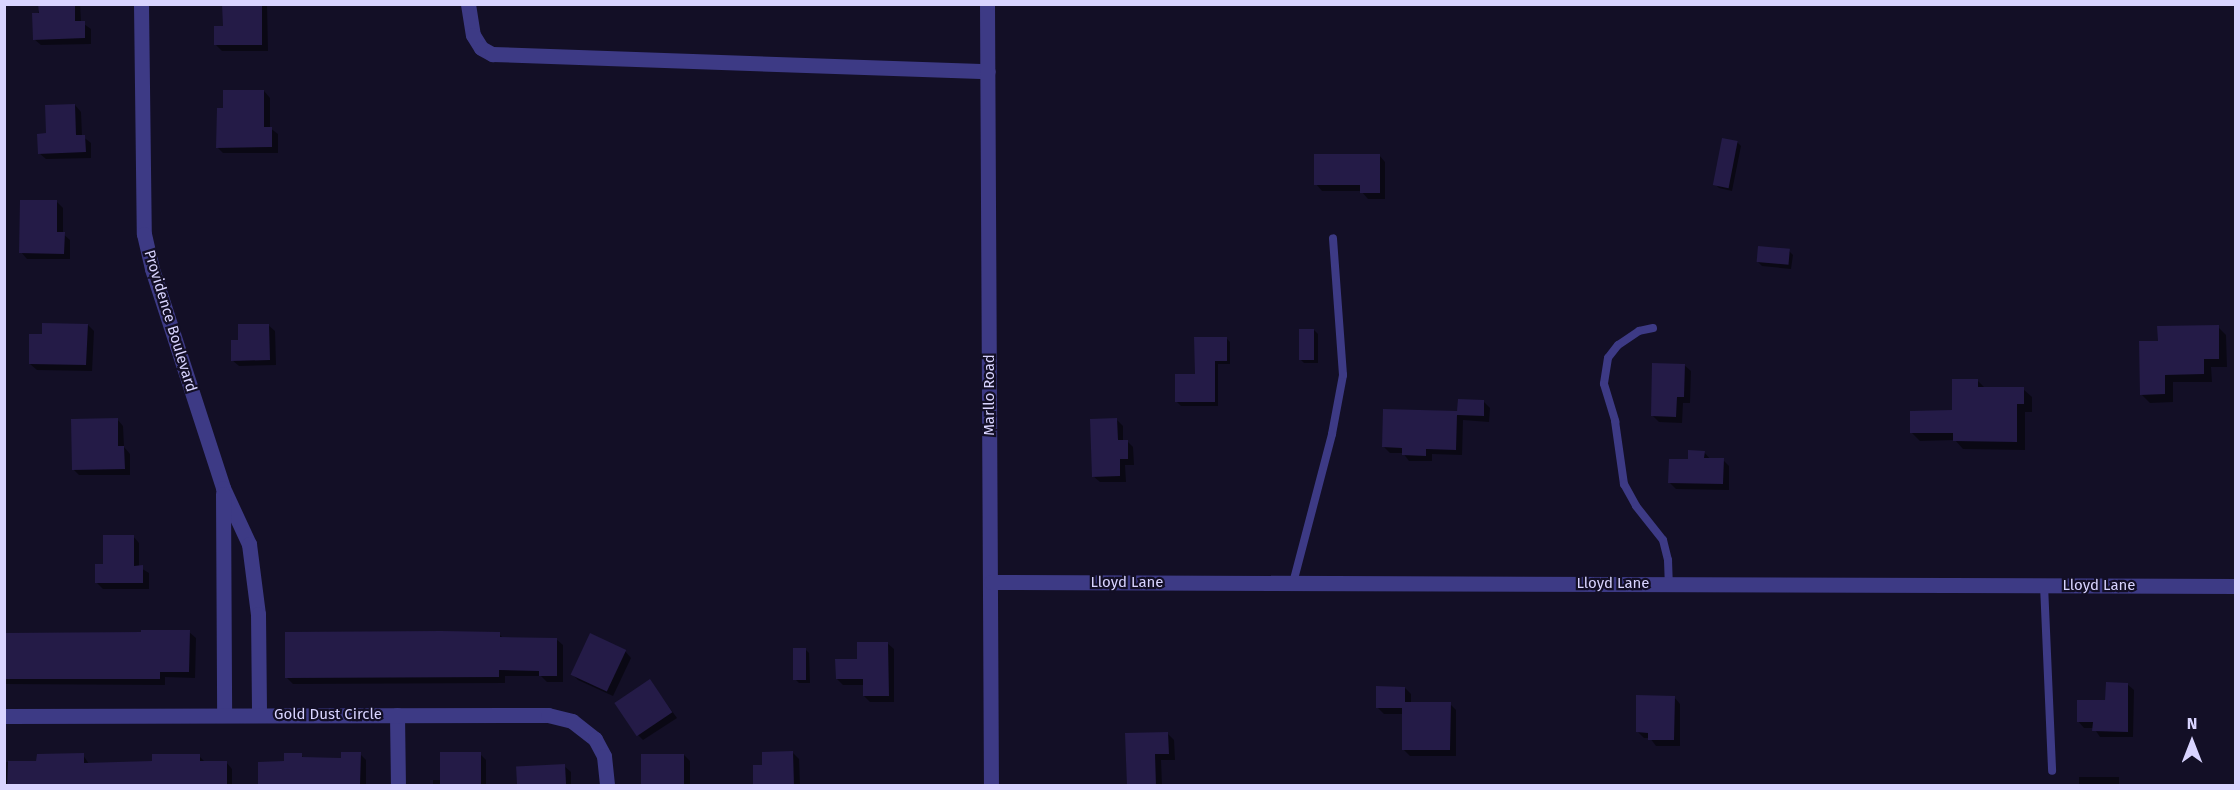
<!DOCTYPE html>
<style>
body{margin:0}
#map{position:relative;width:2240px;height:790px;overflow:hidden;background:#130f26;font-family:"Fira Sans",sans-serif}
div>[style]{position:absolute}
.shadow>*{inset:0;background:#0007;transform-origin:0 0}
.building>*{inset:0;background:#241b47;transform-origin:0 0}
.lane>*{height:8px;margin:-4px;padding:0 4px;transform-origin:4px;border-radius:4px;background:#3d3a85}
.street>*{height:15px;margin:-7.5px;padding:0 7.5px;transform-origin:7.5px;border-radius:7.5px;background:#3d3a85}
span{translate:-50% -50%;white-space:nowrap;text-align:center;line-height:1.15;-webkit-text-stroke:4.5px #130f26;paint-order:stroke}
.street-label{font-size:15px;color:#d9d4ff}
.frame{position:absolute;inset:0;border:6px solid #d9d4ff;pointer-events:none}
.north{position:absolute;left:2162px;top:712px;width:60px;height:60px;-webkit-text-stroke:4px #130f26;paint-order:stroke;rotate:0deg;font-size:16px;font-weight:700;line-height:24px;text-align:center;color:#d9d4ff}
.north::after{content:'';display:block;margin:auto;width:21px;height:27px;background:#d9d4ff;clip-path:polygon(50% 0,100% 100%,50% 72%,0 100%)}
</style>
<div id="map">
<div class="shadow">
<i style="clip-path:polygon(40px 4px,80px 4px,81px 22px,91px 29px,91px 44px,41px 45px,34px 39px)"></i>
<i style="clip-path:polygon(224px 4px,267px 4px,268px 51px,222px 51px,216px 45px,224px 27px)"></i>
<i style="clip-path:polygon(264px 91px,270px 98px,270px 128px,278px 134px,278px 153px,223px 153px,217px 147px,225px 110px)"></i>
<i style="clip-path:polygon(75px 105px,81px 112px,82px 136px,91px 143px,91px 158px,46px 159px,39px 153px,47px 135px)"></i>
<i style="clip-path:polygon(1737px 142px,1741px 146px,1732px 191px,1719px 188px,1715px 184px)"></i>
<i style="clip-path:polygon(1379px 155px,1385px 162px,1385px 199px,1368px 199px,1361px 191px,1322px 191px,1316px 184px)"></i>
<i style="clip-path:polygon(57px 202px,63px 208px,63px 234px,70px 240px,70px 259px,27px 259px,21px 252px)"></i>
<i style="clip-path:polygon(1789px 251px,1793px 255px,1791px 269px,1762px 266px,1758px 262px)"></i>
<i style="clip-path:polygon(88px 325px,94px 331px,92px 371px,37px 370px,30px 364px,43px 336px)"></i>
<i style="clip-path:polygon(268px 325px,275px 331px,276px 365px,239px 366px,232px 360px,240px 341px)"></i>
<i style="clip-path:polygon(2218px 327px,2226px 335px,2227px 367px,2211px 367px,2212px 382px,2173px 382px,2173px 402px,2150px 403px,2141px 394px,2159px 342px)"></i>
<i style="clip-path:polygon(1314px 330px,1318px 334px,1318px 363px,1304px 363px,1300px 359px)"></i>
<i style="clip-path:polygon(1226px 338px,1230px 342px,1230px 364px,1218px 364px,1218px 406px,1181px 406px,1177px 402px)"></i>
<i style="clip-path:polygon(1684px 365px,1691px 371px,1690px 403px,1683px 403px,1682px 423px,1659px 422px,1653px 416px)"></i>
<i style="clip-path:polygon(1977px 380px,1986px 389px,2023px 389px,2032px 397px,2032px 412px,2025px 412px,2025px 450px,1963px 449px,1955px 440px,1920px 441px,1911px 432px,1954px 412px)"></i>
<i style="clip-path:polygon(1484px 402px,1490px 408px,1489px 422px,1463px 420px,1462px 455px,1432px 454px,1432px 461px,1409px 461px,1403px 453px,1390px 453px,1384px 447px)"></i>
<i style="clip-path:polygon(117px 419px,123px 426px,124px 447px,130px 454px,130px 475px,79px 475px,73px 469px)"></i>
<i style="clip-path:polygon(1117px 420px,1123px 426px,1123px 441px,1127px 441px,1133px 447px,1134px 465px,1125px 465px,1126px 482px,1100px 482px,1093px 476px)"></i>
<i style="clip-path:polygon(1704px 452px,1710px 459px,1723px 460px,1729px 466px,1729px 490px,1676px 489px,1670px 483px,1689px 461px)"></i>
<i style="clip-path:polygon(133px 536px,139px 543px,139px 567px,149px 573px,149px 589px,103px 589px,97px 583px,105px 566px)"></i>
<i style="clip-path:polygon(189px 632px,196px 638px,195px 678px,165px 677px,165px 685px,4px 684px,4px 634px)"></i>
<i style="clip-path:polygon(499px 634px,504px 639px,556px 639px,563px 645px,563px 682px,547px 682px,541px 676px,505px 676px,505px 683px,293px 684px,287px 678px)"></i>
<i style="clip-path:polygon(887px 643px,894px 649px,894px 702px,870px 702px,864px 696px,864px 685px,843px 685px,837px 679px,859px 661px)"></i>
<i style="clip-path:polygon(805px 649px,809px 653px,810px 683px,799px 683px,795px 679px)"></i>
<i style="clip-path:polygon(625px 651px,631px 658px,613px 696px,578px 680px,572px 674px)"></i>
<i style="clip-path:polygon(650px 681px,677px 718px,643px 740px,637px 734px)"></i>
<i style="clip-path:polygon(2127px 684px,2134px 690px,2133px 737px,2100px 737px,2094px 728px,2084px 728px,2078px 721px)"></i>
<i style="clip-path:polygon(1405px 688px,1411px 694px,1411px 703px,1450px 704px,1456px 710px,1456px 756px,1410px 756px,1403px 749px,1404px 714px,1384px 714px,1377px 707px)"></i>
<i style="clip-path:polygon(1674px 697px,1680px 704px,1680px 746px,1656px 746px,1650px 738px,1644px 738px,1638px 732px)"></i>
<i style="clip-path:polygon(1168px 734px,1174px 740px,1175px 760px,1161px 760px,1162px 786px,1128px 786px)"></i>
<i style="clip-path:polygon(793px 753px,799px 759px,800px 786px,755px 786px,764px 767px)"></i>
<i style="clip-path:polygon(360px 754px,366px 760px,366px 786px,260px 786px,285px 763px,301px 755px,305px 759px,343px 759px)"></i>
<i style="clip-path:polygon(480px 754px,486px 760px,486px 786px,433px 786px,433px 780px,442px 780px)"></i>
<i style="clip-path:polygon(83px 755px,89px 764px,154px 763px,199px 756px,206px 763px,226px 762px,232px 769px,232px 786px,4px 786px,4px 762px,38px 763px)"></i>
<i style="clip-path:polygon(684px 755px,690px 761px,690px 786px,642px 786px)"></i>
<i style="clip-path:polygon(564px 766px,571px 772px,571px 786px,518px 786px)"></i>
<i style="left:2079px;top:777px;width:40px;height:9px"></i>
</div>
<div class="building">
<i style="clip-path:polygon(38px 4px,75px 4px,75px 21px,85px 21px,85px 38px,33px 40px,32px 13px,39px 13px)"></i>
<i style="clip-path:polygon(222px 4px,262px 4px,262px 45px,214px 45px,214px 26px,223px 26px)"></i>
<i style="clip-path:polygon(223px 90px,264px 90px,264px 127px,272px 127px,272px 147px,216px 148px,217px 108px,223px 108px)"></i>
<i style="clip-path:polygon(75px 104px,76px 135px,85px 135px,86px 152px,38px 154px,37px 134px,46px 133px,45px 105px)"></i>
<i style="left:1722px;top:138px;width:16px;height:48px;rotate:11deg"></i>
<i style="clip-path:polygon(1314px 154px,1380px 154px,1380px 193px,1360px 193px,1360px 185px,1314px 185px)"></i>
<i style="clip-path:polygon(20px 200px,57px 200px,57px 232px,65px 232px,64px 254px,19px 253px)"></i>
<i style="left:1758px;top:246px;width:32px;height:16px;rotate:5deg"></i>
<i style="clip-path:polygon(42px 323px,88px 324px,86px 365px,29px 364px,29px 334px,42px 334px)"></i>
<i style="clip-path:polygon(238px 324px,269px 324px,270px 360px,231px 361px,231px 340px,238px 340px)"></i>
<i style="clip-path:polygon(2219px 325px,2219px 359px,2204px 359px,2204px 374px,2165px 375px,2165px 394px,2140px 395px,2139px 341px,2158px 341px,2157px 326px)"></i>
<i style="left:1299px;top:329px;width:15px;height:31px"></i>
<i style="clip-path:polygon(1194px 337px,1227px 337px,1227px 361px,1215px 361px,1215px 402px,1175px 402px,1175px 374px,1195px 374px)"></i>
<i style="clip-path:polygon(1652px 363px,1685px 364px,1684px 397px,1677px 397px,1676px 417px,1651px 416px)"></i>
<i style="clip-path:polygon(1952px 379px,1978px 379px,1978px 387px,2024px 387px,2024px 404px,2017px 404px,2017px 442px,1953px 441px,1953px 433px,1910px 433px,1910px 411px,1952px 410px)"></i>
<i style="clip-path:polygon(1458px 399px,1484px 400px,1484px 416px,1457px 415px,1456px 450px,1426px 449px,1426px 456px,1402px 455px,1402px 448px,1382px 447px,1383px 409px,1457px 411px)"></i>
<i style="clip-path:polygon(118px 418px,118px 446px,124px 446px,125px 469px,72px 470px,71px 419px)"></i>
<i style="clip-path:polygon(1117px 418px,1118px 440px,1128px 440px,1128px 459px,1120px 459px,1120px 476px,1092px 477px,1090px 419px)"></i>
<i style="clip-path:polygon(1688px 450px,1705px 451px,1704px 458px,1724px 458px,1723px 484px,1668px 483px,1669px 459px,1688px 459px)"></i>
<i style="clip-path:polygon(103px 535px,134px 535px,134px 566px,143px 565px,143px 583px,95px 583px,95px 564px,103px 564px)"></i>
<i style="clip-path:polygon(141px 630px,190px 630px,189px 672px,160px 672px,160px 679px,4px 679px,4px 633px,141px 632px)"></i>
<i style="clip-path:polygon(441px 631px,500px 632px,500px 637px,557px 638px,557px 676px,539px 676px,539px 671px,499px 670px,499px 677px,285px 678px,285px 632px)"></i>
<i style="left:590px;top:633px;width:40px;height:46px;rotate:25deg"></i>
<i style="clip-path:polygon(857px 642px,888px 642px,889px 696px,863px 696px,863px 679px,836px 679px,835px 659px,857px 659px)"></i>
<i style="left:793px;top:648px;width:13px;height:32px"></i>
<i style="left:650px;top:679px;width:40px;height:43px;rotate:56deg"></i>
<i style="clip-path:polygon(2106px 682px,2128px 683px,2128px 732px,2092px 731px,2093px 722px,2077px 722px,2077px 700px,2105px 700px)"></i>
<i style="clip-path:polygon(1376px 686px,1405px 687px,1405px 702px,1451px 702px,1450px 750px,1402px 750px,1402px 708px,1376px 708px)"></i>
<i style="clip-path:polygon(1636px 695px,1675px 696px,1674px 740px,1648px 740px,1648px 733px,1636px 732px)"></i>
<i style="clip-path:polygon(1168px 732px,1169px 754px,1155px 754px,1156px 786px,1127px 786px,1125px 733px)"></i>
<i style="clip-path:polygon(793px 751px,794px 786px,753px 786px,753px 765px,762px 765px,762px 752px)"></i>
<i style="clip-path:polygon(341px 752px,361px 752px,360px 786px,258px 786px,258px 762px,284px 761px,284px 753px,302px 753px,302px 757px,341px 758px)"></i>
<i style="left:481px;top:752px;width:34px;height:41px;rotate:90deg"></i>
<i style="clip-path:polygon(84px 753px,84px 763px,152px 761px,152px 754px,200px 754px,200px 761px,227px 761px,227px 786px,7px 786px,8px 761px,36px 761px,37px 754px)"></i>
<i style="left:641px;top:754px;width:43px;height:32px"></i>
<i style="left:565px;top:764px;width:20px;height:49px;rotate:87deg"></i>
</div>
<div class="lane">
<i style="left:1653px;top:328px;width:14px;rotate:168deg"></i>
<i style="left:1639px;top:331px;width:25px;rotate:146deg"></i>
<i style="left:1618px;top:345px;width:16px;rotate:128deg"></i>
<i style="left:1608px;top:358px;width:26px;rotate:99deg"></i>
<i style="left:1604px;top:384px;width:39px;rotate:73deg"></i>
<i style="left:1615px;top:421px;width:64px;rotate:81.9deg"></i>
<i style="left:1624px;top:484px;width:25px;rotate:61deg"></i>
<i style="left:1636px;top:506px;width:43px;rotate:51.5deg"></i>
<i style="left:1663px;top:540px;width:21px;rotate:76deg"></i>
<i style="left:1668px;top:560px;width:24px;rotate:88deg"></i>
<i style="left:1293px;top:583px;width:154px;rotate:-75.3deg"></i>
<i style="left:1332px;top:434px;width:60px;rotate:-79.4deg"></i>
<i style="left:1343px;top:375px;width:137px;rotate:-94.2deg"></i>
<i style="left:2044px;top:585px;width:186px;rotate:87.5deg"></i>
</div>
<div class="street">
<i style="left:141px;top:4px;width:230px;rotate:89.3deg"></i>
<i style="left:144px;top:234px;width:36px;rotate:77deg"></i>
<i style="left:152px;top:269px;width:230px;rotate:72deg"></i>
<i style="left:223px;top:488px;width:62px;rotate:65.1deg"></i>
<i style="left:249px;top:544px;width:71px;rotate:82.7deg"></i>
<i style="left:258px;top:614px;width:101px;rotate:89.4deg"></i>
<i style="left:468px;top:4px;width:31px;rotate:81deg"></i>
<i style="left:473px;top:35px;width:15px;rotate:58deg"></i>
<i style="left:481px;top:48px;width:13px;rotate:29deg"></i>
<i style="left:492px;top:54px;width:496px;rotate:2deg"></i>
<i style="left:987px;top:4px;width:782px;rotate:89.71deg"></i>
<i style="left:223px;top:494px;width:221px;rotate:89.7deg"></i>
<i style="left:991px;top:582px;width:1245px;rotate:0.18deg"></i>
<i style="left:397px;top:715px;width:71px;rotate:89.2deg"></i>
<i style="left:4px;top:716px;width:544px;rotate:-0.11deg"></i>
<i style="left:548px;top:715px;width:25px;rotate:14deg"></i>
<i style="left:572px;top:721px;width:29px;rotate:38deg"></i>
<i style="left:595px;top:739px;width:19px;rotate:62deg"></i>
<i style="left:604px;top:756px;width:30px;rotate:84deg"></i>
</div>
<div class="street-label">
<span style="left:170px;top:321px;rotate:73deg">Providence Boulevard</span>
<span style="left:990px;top:395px;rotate:-90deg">Marllo Road</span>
<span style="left:1127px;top:583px">Lloyd Lane</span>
<span style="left:1613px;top:584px">Lloyd Lane</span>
<span style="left:2099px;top:586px">Lloyd Lane</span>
<span style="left:328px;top:715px">Gold Dust Circle</span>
</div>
<div class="frame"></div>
<div class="north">N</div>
</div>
